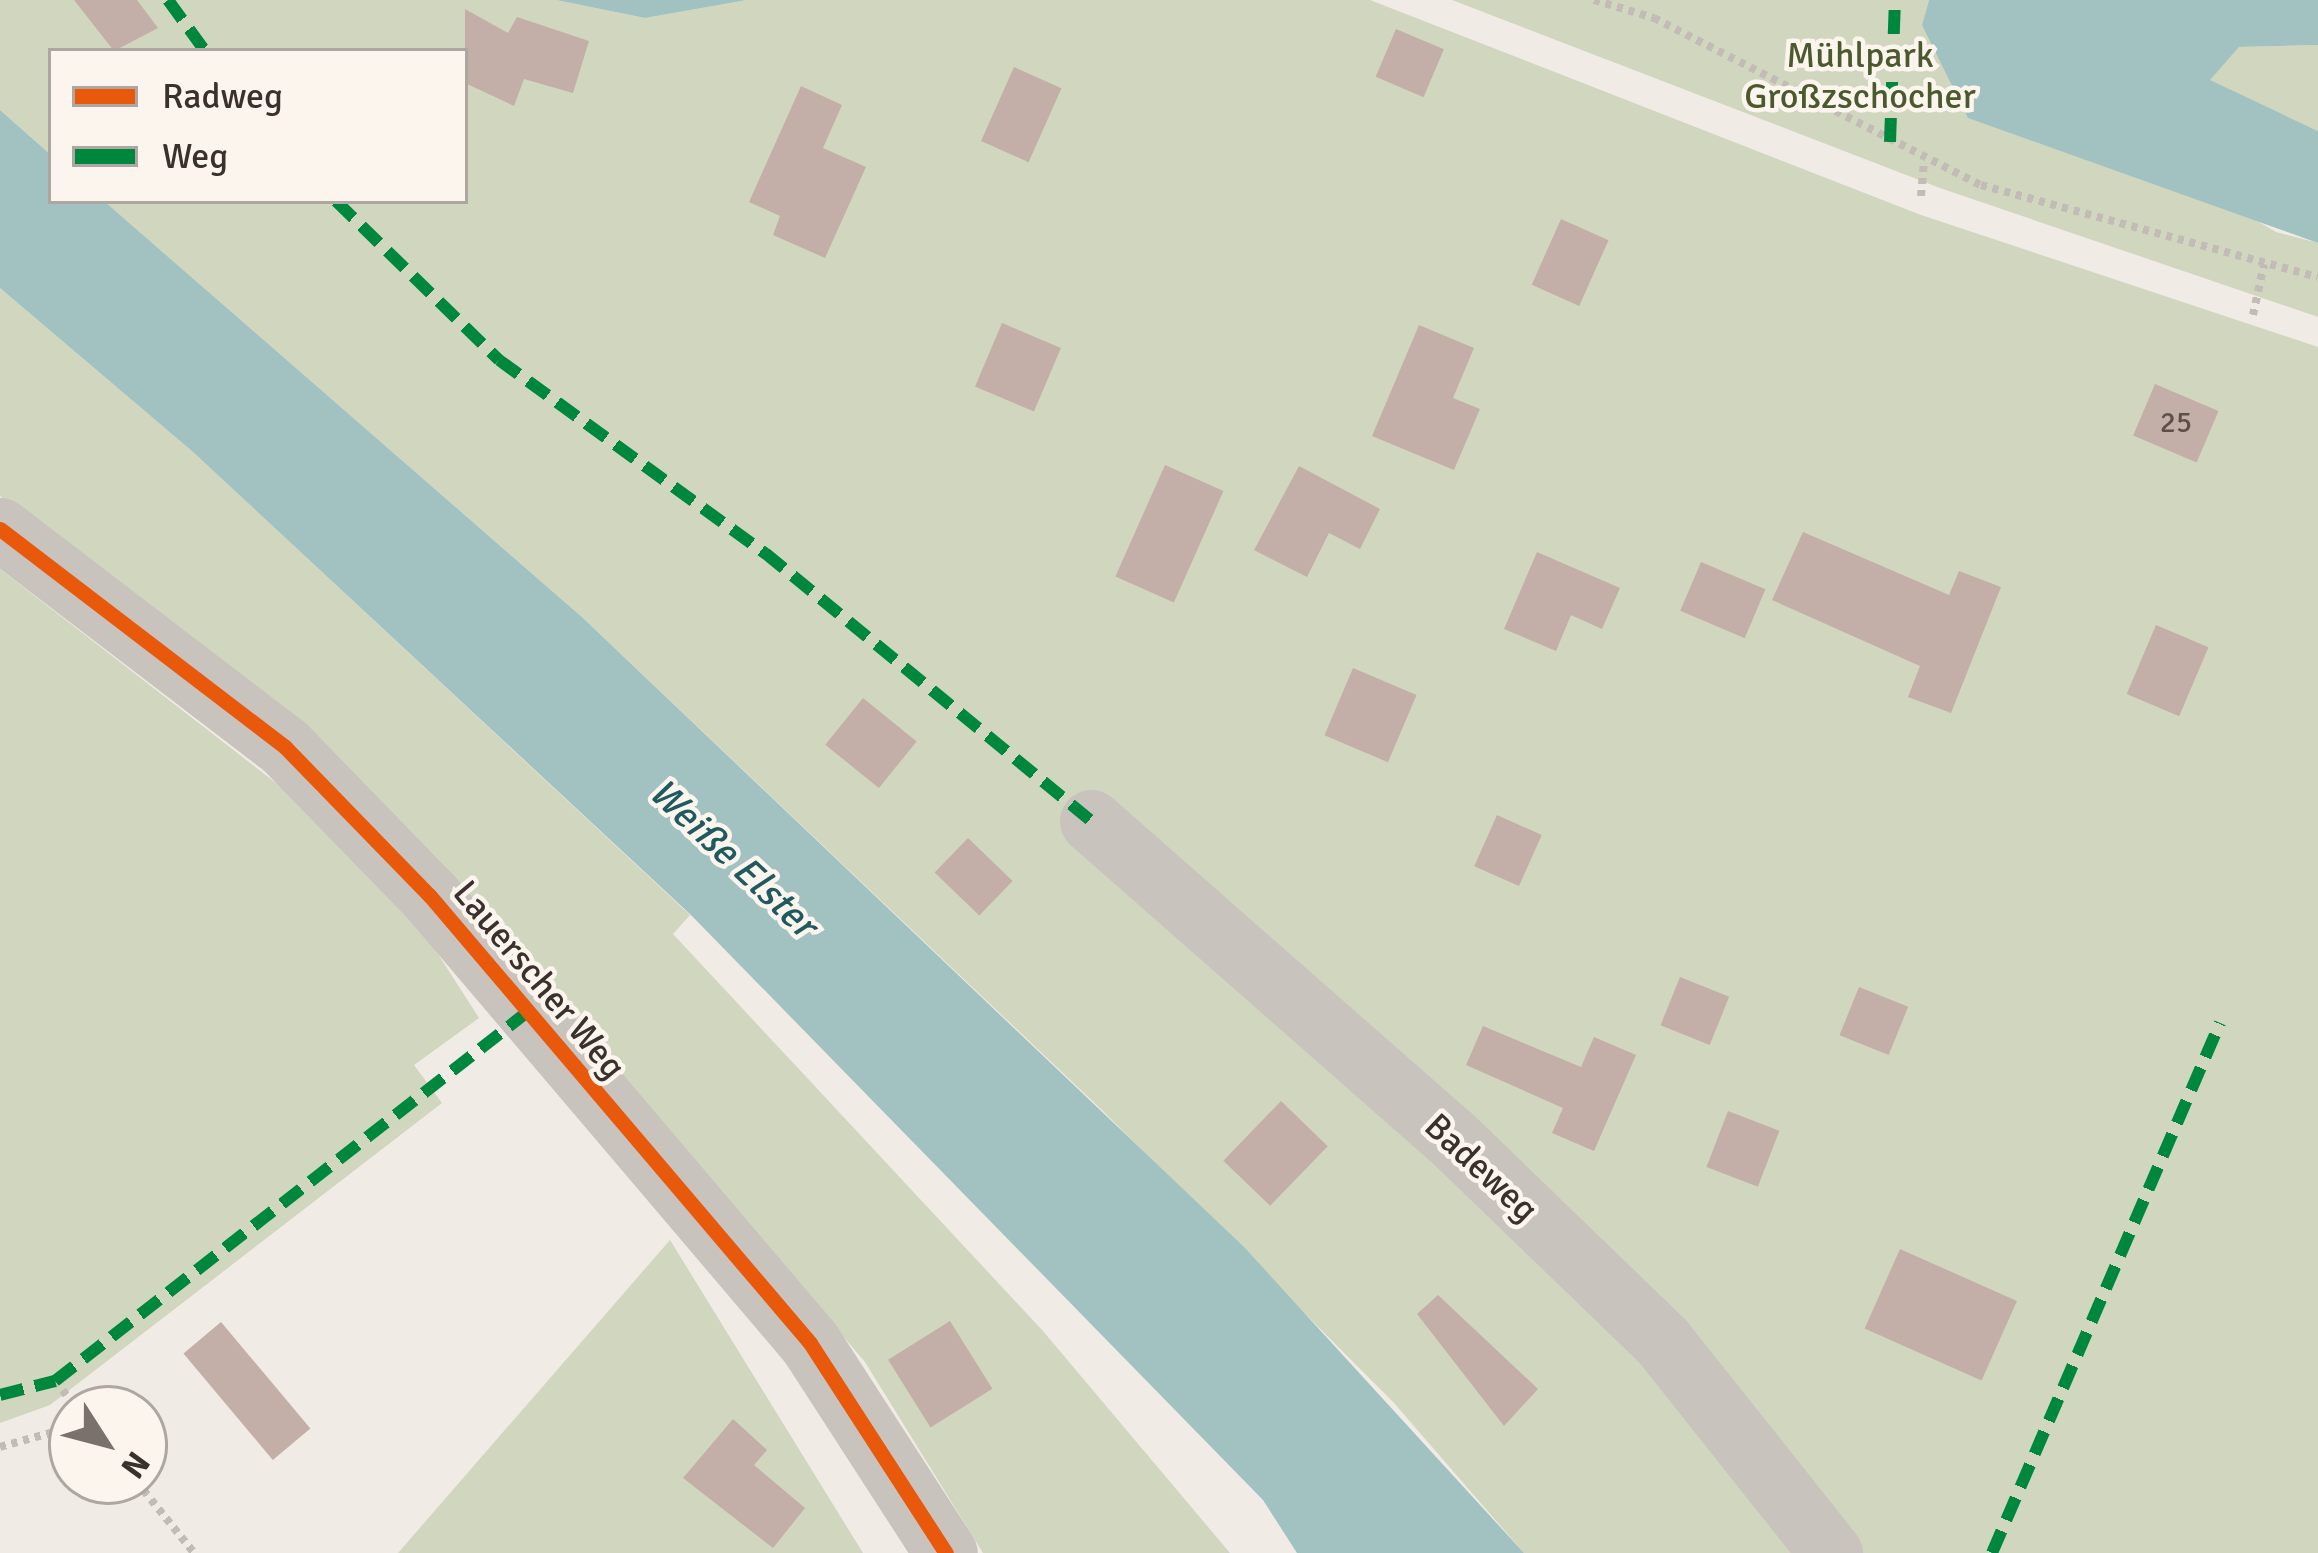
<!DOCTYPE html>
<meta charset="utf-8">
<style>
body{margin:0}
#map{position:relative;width:2318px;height:1553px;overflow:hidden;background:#f0ebe5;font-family:Signika,sans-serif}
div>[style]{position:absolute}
.green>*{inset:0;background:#d1d6bf}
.water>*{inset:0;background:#a1c2c1}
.building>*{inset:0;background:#c3afa7;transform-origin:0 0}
.path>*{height:8px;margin-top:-4px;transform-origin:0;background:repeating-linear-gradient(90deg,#c2bbb6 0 6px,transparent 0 12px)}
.minor>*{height:63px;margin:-31.5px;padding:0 31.5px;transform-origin:31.5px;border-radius:31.5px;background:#c9c3be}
.quiet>*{height:12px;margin-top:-6px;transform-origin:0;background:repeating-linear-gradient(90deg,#00873e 0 24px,transparent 0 36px)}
.cycleway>*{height:15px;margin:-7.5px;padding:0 7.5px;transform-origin:7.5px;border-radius:7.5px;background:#e8590c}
span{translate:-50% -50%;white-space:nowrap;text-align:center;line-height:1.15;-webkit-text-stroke:9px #fbf5ee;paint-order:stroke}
.number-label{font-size:30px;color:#5d504a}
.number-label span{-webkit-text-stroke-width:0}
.park-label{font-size:36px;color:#4a5a2e}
.street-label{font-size:36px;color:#3b302b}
.water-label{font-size:39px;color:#1f5a5e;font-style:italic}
.legend{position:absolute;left:48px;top:48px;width:420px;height:156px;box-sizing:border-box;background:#fbf5ee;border:3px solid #aea6a0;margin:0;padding:15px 21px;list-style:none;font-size:36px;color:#3b302b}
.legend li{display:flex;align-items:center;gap:24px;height:60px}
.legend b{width:60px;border:3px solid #aea6a0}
.north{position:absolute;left:48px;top:1385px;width:120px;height:120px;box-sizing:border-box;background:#fbf5ee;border:3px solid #aea6a0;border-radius:50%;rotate:126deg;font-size:33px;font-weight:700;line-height:48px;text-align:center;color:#3b302b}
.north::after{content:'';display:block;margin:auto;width:42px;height:54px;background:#7a716c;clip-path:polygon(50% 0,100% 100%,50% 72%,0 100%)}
</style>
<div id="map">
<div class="green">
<i style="clip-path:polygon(0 0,556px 0,645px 18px,747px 0,1370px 0,1921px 215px,2318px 347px,2318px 1553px,1524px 1553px,1394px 1403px,1104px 1112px,583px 618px,104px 201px,465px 201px,465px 51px,51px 51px,51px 155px,0 110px)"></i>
<i style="clip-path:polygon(1452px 0,1929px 0,1922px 26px,2276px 232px,2318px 243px,2318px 317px,1940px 188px)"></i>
<i style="clip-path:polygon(2318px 45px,2318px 131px,2209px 80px,2239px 47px)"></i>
<i style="clip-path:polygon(0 288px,193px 452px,690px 915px,673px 934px,1043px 1331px,1230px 1553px,983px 1553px,865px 1362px,552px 995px,0 496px)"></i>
<i style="clip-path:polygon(0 569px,307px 807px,420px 926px,479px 1018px,414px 1065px,442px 1103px,50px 1405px,0 1423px)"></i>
<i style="clip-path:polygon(670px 1240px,863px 1553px,398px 1553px)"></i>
</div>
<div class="water">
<i style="clip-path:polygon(556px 0,747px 0,645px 18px)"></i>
<i style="clip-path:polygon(1929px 0,2318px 0,2318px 45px,2239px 47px,2210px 80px,2318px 131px,2318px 243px,1968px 118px,1922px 25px)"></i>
<i style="clip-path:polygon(0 110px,51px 155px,51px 201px,104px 201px,583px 618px,1244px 1247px,1524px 1553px,1297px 1553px,1263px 1500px,691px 915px,193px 452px,0 288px)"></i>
</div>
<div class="building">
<i style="clip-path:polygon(74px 0,137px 0,158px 28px,114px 51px)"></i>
<i style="clip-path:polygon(465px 9px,508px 33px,517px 17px,589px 41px,573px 93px,524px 79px,514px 106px,465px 83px)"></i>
<i style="left:1396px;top:29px;width:52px;height:52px;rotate:23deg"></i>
<i style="left:1014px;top:67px;width:52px;height:81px;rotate:24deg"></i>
<i style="clip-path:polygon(801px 86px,842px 105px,823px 148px,866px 167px,825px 258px,773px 235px,780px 216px,749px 202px)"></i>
<i style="left:1561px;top:219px;width:52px;height:72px;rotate:24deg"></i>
<i style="left:1002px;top:323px;width:64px;height:69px;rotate:23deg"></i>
<i style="clip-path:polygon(1419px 325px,1474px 348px,1453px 398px,1480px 409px,1454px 470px,1372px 436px)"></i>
<i style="left:2155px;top:384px;width:69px;height:56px;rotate:23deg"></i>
<i style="left:1165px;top:465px;width:64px;height:122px;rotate:24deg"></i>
<i style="clip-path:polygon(1299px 466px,1380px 509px,1360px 549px,1329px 533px,1307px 577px,1254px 550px)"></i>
<i style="clip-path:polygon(1803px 532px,1949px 595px,1959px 571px,2001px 587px,1951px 713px,1908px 697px,1920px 666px,1772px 600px)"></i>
<i style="clip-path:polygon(1537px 552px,1620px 588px,1602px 629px,1571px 615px,1556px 651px,1504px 629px)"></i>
<i style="left:1701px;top:562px;width:70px;height:53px;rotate:23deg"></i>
<i style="left:2156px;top:625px;width:57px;height:75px;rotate:23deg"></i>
<i style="left:1353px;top:668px;width:69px;height:73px;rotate:23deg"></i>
<i style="left:863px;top:698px;width:69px;height:60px;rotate:39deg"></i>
<i style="left:1497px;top:815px;width:49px;height:56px;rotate:24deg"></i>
<i style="left:968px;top:838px;width:62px;height:48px;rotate:44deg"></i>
<i style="left:1680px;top:977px;width:53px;height:52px;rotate:22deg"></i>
<i style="left:1859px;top:987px;width:53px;height:52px;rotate:22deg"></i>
<i style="clip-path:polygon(1483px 1026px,1581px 1067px,1594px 1037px,1636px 1055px,1594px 1151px,1552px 1133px,1563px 1108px,1466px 1065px)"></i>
<i style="left:1281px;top:1101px;width:65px;height:83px;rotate:44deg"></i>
<i style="left:1728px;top:1111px;width:55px;height:60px;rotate:21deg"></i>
<i style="left:1900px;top:1249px;width:128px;height:87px;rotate:24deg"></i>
<i style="clip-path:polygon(1438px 1295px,1538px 1389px,1504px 1426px,1417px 1314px)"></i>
<i style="left:950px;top:1321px;width:80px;height:73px;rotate:58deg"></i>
<i style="left:221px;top:1322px;width:139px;height:49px;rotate:50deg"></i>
<i style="clip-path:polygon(733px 1419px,767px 1450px,754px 1465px,805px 1508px,773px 1548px,683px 1478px)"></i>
</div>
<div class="path">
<i style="left:1594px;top:0;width:63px;rotate:16.7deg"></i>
<i style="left:1654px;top:18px;width:367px;rotate:27.1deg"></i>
<i style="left:1981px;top:185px;width:349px;rotate:15.3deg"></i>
<i style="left:1921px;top:196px;width:36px;rotate:-85deg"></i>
<i style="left:2253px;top:315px;width:52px;rotate:-77.8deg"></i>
<i style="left:55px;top:1381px;width:36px;rotate:51deg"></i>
<i style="left:0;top:1447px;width:75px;rotate:-15.5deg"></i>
<i style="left:136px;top:1481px;width:92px;rotate:51.1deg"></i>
</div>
<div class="minor">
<i style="left:0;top:529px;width:359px;rotate:37.4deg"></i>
<i style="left:285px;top:747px;width:208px;rotate:45.8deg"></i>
<i style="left:430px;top:896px;width:587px;rotate:49.63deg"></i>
<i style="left:810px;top:1343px;width:250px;rotate:57.1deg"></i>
<i style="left:1091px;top:821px;width:478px;rotate:41.3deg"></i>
<i style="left:1450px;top:1136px;width:296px;rotate:44deg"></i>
<i style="left:1663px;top:1342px;width:270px;rotate:51.5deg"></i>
</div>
<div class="quiet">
<i style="left:168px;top:0;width:63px;rotate:54deg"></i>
<i style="left:1890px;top:142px;width:142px;rotate:-88deg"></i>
<i style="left:336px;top:201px;width:228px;rotate:44.3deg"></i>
<i style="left:499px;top:360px;width:329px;rotate:36deg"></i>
<i style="left:765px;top:553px;width:422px;rotate:39.4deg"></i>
<i style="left:0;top:1395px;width:57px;rotate:-14.3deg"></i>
<i style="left:55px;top:1381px;width:598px;rotate:-38deg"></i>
<i style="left:1992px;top:1553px;width:577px;rotate:-66.72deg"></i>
</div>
<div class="cycleway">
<i style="left:0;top:529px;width:359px;rotate:37.4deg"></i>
<i style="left:285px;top:747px;width:208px;rotate:45.8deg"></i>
<i style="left:430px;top:896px;width:587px;rotate:49.63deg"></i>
<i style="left:810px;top:1343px;width:250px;rotate:57.1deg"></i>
</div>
<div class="number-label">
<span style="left:2176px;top:423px">25</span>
</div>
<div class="park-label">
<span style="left:1860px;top:76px">Mühlpark<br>Großzschocher</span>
</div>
<div class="street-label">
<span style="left:539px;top:980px;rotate:50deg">Lauerscher Weg</span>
<span style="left:1481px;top:1168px;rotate:43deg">Badeweg</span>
</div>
<div class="water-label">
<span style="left:733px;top:858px;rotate:43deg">Weiße Elster</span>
</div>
<ul class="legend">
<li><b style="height:15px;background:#e8590c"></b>Radweg</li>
<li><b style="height:15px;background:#00873e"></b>Weg</li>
</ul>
<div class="north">N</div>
</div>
